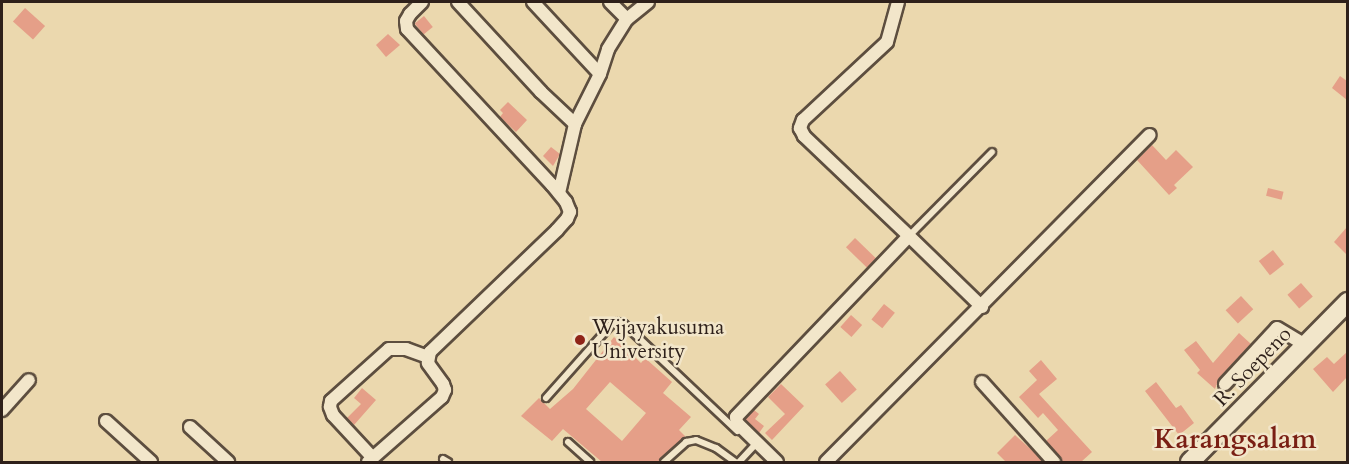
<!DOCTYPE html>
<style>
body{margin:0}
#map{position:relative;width:1349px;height:464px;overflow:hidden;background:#ebd8ae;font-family:Cardo,serif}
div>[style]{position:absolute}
.building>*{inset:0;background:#e59f88;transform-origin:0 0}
.roads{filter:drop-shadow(2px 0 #5d4e3f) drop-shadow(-2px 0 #5d4e3f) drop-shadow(0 2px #5d4e3f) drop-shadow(0 -2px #5d4e3f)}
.lane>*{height:6px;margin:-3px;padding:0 3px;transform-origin:3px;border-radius:3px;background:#f2e6ca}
.street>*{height:12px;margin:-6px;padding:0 6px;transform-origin:6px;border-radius:6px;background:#f2e6ca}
.secondary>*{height:18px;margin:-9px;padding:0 9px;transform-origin:9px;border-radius:9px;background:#f2e6ca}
.dots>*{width:16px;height:16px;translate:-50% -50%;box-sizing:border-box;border:3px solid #f2e6ca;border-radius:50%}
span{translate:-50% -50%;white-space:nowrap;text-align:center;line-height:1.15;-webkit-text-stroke:5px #f2e6ca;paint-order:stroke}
.poi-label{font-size:21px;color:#2e201a}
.left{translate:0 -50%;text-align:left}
.street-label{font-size:21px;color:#2e201a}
.district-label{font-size:27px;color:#7a1f14;font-weight:700}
.frame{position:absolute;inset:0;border:3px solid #2e201a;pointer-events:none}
</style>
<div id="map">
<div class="building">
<i style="left:25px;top:8px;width:27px;height:18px;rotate:42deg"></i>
<i style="left:424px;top:16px;width:14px;height:12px;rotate:51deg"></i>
<i style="clip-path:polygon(388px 34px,400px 45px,386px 57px,376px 45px)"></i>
<i style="clip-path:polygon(1340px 76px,1347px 81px,1347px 100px,1332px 88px)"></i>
<i style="clip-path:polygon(508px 102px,527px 120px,516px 132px,500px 117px,503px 113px,500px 110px)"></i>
<i style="clip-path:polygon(1152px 145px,1166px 160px,1176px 150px,1193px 167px,1174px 185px,1177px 188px,1169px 195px,1137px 160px)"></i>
<i style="clip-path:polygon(551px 147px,560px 154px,553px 166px,543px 156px)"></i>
<i style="left:1268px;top:188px;width:16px;height:8px;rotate:14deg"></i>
<i style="clip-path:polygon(1347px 227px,1347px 255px,1334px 242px)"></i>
<i style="left:855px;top:238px;width:29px;height:13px;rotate:44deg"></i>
<i style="left:1273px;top:250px;width:18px;height:18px;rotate:52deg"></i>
<i style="left:1301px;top:283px;width:18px;height:18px;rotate:49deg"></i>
<i style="left:1241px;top:296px;width:18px;height:21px;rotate:47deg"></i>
<i style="left:884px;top:304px;width:14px;height:20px;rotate:39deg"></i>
<i style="left:851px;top:315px;width:15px;height:16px;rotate:42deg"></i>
<i style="clip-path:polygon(1239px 333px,1251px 344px,1219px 378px,1215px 389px,1197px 373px,1200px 370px,1184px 350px,1196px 341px,1213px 363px)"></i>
<i style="clip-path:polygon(evenodd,614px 337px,641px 363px,645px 358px,672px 382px,663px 393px,691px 417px,679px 430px,685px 436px,659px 462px,602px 462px,563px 429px,552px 441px,521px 416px,539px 398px,550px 409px,573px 389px,614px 337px,610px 382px,646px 413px,622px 441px,586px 409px,610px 382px)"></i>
<i style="clip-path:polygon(1347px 352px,1347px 377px,1333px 392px,1313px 369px,1327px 357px,1334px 364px)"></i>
<i style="clip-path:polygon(1041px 360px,1057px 379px,1039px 394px,1092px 452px,1081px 462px,1062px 462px,1046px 441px,1058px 430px,1043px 413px,1038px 418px,1019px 397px,1037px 380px,1029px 371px)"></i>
<i style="left:840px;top:371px;width:25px;height:20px;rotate:48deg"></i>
<i style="clip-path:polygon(1156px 382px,1176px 408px,1181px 405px,1194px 423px,1179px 435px,1145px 391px)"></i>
<i style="clip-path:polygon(781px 384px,804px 406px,772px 440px,765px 433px,785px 414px,768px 397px)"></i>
<i style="clip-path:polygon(362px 388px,376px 400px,354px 425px,347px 418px,361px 404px,354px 398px)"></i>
<i style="clip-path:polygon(754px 410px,759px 414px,755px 419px,764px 426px,759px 433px,745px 419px)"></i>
<i style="clip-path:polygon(1015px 435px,1034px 452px,1043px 462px,1006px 462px,997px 453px)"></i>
</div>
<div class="roads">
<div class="lane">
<i style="left:909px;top:236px;width:118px;rotate:-45.3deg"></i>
<i style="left:546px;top:398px;width:98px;rotate:-48.3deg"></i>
<i style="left:611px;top:325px;width:7px;rotate:-27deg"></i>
<i style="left:617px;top:322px;width:7px;rotate:16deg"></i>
<i style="left:624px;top:324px;width:156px;rotate:43.4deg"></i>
<i style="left:568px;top:442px;width:30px;rotate:42deg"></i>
<i style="left:443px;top:459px;width:6px;rotate:31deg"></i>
<i style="left:664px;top:462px;width:30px;rotate:-42deg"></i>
<i style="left:686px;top:442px;width:10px;rotate:-11deg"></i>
<i style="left:696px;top:440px;width:22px;rotate:22deg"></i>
<i style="left:716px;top:448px;width:24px;rotate:36deg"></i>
<i style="left:739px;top:462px;width:21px;rotate:-47deg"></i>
</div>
<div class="street">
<i style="left:458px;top:2px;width:122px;rotate:47.3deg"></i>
<i style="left:541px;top:92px;width:47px;rotate:43.3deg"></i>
<i style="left:533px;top:2px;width:98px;rotate:47.1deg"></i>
<i style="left:610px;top:2px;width:24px;rotate:45deg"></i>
<i style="left:898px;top:2px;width:41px;rotate:105.4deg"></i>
<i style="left:887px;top:42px;width:115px;rotate:137.1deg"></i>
<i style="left:803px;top:120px;width:9px;rotate:111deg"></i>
<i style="left:800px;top:128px;width:9px;rotate:63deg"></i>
<i style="left:804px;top:136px;width:145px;rotate:43.6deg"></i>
<i style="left:559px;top:193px;width:71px;rotate:-76.9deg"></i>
<i style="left:575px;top:124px;width:56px;rotate:-63.4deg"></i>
<i style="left:600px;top:74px;width:26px;rotate:-72deg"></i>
<i style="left:608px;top:49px;width:36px;rotate:-58deg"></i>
<i style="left:627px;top:19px;width:27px;rotate:-39deg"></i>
<i style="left:982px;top:382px;width:108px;rotate:48deg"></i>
<i style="left:1225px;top:384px;width:76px;rotate:-47.1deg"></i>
<i style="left:1277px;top:328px;width:33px;rotate:31deg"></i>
<i style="left:2px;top:410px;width:40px;rotate:-48deg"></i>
<i style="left:106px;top:421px;width:61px;rotate:42.3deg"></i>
<i style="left:190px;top:427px;width:52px;rotate:42.6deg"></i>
<i style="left:372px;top:457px;width:57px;rotate:-132.9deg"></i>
<i style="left:333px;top:415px;width:9px;rotate:-111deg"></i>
<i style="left:330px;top:407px;width:6px;rotate:-81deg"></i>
<i style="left:331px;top:401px;width:78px;rotate:-41.9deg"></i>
<i style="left:389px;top:349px;width:17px"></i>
<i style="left:406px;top:349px;width:23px;rotate:20deg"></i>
<i style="left:368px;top:462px;width:98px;rotate:-41.3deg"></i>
<i style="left:442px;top:397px;width:8px;rotate:-67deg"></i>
<i style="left:445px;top:390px;width:6px;rotate:-108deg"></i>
<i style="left:443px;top:384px;width:26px;rotate:-126deg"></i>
<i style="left:428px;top:363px;width:11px;rotate:-80deg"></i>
<i style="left:430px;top:352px;width:176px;rotate:-43.8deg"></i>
<i style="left:557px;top:230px;width:15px;rotate:-48deg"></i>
<i style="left:567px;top:219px;width:8px;rotate:-67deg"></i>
<i style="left:570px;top:212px;width:11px;rotate:-112deg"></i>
<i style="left:566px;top:202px;width:22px;rotate:-129deg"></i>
<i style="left:552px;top:185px;width:213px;rotate:-132.9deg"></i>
<i style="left:407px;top:29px;width:8px;rotate:-97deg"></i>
<i style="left:406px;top:21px;width:8px;rotate:-60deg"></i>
<i style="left:410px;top:14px;width:17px;rotate:-45deg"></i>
<i style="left:777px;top:462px;width:56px;rotate:-135.7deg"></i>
<i style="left:737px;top:423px;width:6px;rotate:-99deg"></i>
<i style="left:736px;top:417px;width:250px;rotate:-46.3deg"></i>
<i style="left:909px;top:236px;width:102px;rotate:44.2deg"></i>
<i style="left:826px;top:462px;width:460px;rotate:-45.3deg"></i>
</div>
<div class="secondary">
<i style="left:1190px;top:462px;width:225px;rotate:-45.4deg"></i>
</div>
</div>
<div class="dots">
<i style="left:580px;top:340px;background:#8f2418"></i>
</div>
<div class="poi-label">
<span class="left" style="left:592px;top:340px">Wijayakusuma<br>University</span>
</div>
<div class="street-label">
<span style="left:1253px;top:367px;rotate:-46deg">R. Soepeno</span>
</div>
<div class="district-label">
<span style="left:1235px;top:440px">Karangsalam</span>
</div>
<div class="frame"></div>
</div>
